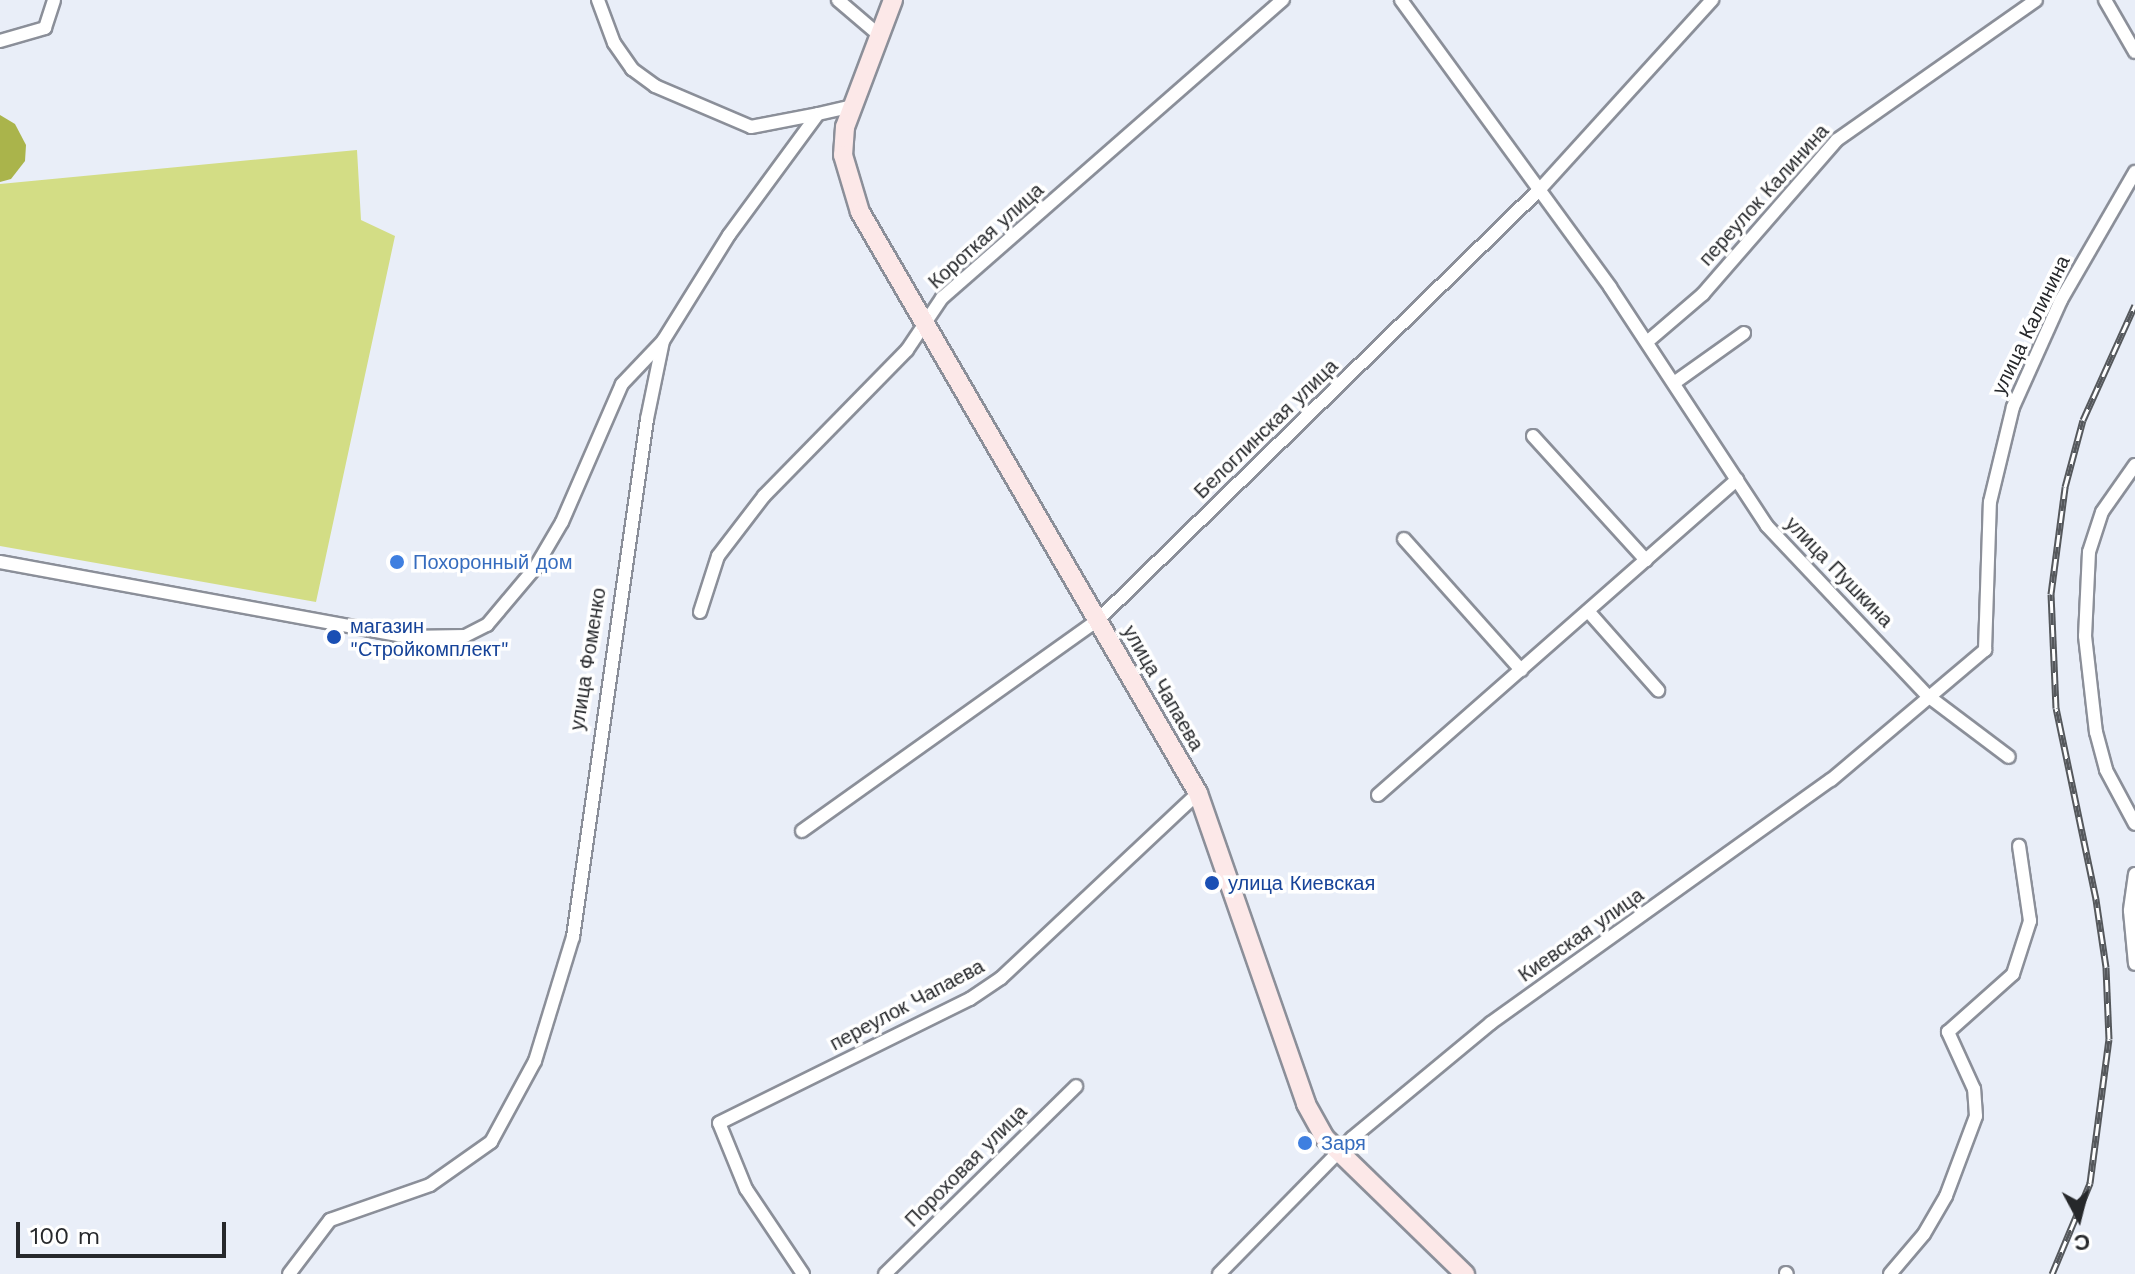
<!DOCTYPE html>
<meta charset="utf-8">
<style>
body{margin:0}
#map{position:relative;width:2135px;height:1274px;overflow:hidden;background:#e9eef8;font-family:"Work Sans",sans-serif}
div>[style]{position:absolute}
.green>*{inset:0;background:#d3dd85}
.forest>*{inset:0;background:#aab44b}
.roads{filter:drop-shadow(2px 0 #8b8f99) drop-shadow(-2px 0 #8b8f99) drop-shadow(0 2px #8b8f99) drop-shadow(0 -2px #8b8f99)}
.street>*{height:12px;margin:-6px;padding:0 6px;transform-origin:6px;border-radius:6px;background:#fff}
.secondary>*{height:18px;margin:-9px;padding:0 9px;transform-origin:9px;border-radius:9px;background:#fce8e8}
.rail>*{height:7px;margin-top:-3.5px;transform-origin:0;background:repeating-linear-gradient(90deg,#fff 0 12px,#55585c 0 24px);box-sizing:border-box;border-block:2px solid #55585c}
.dots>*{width:22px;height:22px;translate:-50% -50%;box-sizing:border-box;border:4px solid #fff;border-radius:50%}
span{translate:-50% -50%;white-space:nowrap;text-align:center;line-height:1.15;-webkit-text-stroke:7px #fff;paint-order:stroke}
.street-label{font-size:20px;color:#26282b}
.shop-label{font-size:20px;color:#366cbe}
.left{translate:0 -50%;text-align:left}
.transit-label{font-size:20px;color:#164399}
.north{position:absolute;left:2039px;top:1178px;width:80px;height:80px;-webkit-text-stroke:6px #fff;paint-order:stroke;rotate:173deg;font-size:22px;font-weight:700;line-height:32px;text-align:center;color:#26282b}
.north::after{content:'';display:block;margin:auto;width:28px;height:36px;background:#26282b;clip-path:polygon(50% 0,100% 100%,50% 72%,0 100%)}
.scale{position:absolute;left:16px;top:1222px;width:210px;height:36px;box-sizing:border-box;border:4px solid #26282b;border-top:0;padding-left:10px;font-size:24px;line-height:28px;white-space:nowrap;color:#26282b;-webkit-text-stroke:6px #fff;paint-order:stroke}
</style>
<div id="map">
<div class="green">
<i style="clip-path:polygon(357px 150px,361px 220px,395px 236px,316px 602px,0 546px,0 184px)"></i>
</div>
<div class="forest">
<i style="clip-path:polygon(0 115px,15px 124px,26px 145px,25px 161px,11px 179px,0 182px)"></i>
</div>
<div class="roads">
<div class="street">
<i style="left:598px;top:0;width:46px;rotate:69.6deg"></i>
<i style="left:614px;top:43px;width:32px;rotate:55deg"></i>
<i style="left:632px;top:69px;width:29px;rotate:36deg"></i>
<i style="left:655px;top:86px;width:104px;rotate:23.1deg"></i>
<i style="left:751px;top:127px;width:68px;rotate:-11deg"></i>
<i style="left:838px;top:0;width:54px;rotate:40.5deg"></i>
<i style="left:1401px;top:0;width:355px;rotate:53.9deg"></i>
<i style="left:1610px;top:287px;width:286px;rotate:56.7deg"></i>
<i style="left:1767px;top:526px;width:234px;rotate:46.6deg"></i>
<i style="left:1928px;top:696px;width:101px;rotate:37deg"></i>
<i style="left:2105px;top:0;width:60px;rotate:60deg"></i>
<i style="left:0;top:41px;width:47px;rotate:-16.1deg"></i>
<i style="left:45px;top:28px;width:29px;rotate:-72deg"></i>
<i style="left:1647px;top:342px;width:74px;rotate:-40.6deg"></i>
<i style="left:1703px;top:294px;width:204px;rotate:-49deg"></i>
<i style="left:1837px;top:140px;width:243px;rotate:-35.1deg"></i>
<i style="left:1674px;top:383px;width:86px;rotate:-35.5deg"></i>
<i style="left:1533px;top:436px;width:168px;rotate:47.7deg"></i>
<i style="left:2135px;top:465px;width:57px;rotate:125.1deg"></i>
<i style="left:2102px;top:512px;width:42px;rotate:108deg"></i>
<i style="left:2089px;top:552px;width:84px;rotate:92.7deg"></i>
<i style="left:2085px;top:636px;width:97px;rotate:83.5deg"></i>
<i style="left:2096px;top:732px;width:39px;rotate:75deg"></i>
<i style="left:2106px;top:770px;width:61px;rotate:61.8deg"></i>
<i style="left:1404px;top:539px;width:176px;rotate:48.2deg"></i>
<i style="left:0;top:562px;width:414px;rotate:10.4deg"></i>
<i style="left:407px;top:637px;width:58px;rotate:-1deg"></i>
<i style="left:465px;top:636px;width:25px;rotate:-27deg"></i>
<i style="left:487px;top:625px;width:75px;rotate:-49.9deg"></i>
<i style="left:535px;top:568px;width:53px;rotate:-59.6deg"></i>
<i style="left:562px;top:522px;width:150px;rotate:-66.5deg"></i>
<i style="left:622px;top:384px;width:57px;rotate:-46.4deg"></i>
<i style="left:1588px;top:611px;width:106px;rotate:48.5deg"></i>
<i style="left:700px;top:612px;width:59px;rotate:-72.2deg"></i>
<i style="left:718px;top:556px;width:76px;rotate:-52.5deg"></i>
<i style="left:764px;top:496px;width:204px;rotate:-45.6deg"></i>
<i style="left:907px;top:350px;width:63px;rotate:-56.1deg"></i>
<i style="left:942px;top:298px;width:453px;rotate:-41.2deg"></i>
<i style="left:1378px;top:795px;width:478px;rotate:-41.3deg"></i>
<i style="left:802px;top:831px;width:364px;rotate:-35.5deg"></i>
<i style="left:1098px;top:620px;width:617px;rotate:-44.28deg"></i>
<i style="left:1540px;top:189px;width:256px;rotate:-47.7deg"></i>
<i style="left:2135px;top:874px;width:37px;rotate:98deg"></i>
<i style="left:2130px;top:911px;width:53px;rotate:84.6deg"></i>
<i style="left:1786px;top:1273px;width:1px;rotate:45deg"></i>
<i style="left:289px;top:1274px;width:68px;rotate:-52.8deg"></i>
<i style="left:330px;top:1220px;width:106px;rotate:-19.3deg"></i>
<i style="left:430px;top:1185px;width:75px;rotate:-35.2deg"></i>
<i style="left:491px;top:1142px;width:92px;rotate:-61.5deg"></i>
<i style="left:535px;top:1061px;width:130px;rotate:-73deg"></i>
<i style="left:573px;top:937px;width:523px;rotate:-81.87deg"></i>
<i style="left:647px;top:419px;width:80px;rotate:-78.4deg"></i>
<i style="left:663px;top:341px;width:125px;rotate:-58.1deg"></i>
<i style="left:729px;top:235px;width:150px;rotate:-53.7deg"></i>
<i style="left:818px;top:114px;width:32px;rotate:-13deg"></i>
<i style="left:803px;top:1274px;width:102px;rotate:-123.8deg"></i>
<i style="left:746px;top:1189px;width:71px;rotate:-112.2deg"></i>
<i style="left:719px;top:1123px;width:280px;rotate:-26.3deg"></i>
<i style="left:970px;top:999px;width:37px;rotate:-34deg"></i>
<i style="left:1001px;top:978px;width:270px;rotate:-43.2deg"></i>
<i style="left:885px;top:1274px;width:268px;rotate:-44.5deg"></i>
<i style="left:1219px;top:1274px;width:190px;rotate:-45.6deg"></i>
<i style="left:1352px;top:1138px;width:180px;rotate:-39.6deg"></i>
<i style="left:1491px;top:1023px;width:418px;rotate:-35.6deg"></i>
<i style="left:1831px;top:780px;width:202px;rotate:-40.2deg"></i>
<i style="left:1985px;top:650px;width:148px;rotate:-88.1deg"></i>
<i style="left:1990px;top:502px;width:98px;rotate:-76.4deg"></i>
<i style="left:2013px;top:407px;width:117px;rotate:-65.8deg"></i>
<i style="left:2061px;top:300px;width:148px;rotate:-60deg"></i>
<i style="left:1890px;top:1274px;width:52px;rotate:-49.6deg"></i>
<i style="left:1924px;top:1234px;width:44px;rotate:-59.9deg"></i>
<i style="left:1946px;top:1196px;width:85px;rotate:-69.4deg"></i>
<i style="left:1976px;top:1116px;width:27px;rotate:-94deg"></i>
<i style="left:1974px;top:1089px;width:63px;rotate:-114.5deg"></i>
<i style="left:1948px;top:1032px;width:87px;rotate:-41.7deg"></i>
<i style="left:2013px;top:974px;width:56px;rotate:-72.2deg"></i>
<i style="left:2030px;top:921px;width:76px;rotate:-98.3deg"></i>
</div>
<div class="secondary">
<i style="left:893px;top:0;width:136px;rotate:110.7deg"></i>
<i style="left:845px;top:127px;width:28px;rotate:94deg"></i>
<i style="left:843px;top:155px;width:59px;rotate:73.4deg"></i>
<i style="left:860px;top:212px;width:672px;rotate:59.81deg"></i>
<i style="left:1198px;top:793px;width:329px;rotate:70.8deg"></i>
<i style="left:1306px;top:1104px;width:38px;rotate:61deg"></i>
<i style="left:1324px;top:1137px;width:197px;rotate:44.2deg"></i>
</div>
</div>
<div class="rail">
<i style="left:2052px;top:1274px;width:99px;rotate:-67.3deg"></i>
<i style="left:2090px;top:1183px;width:145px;rotate:-82.5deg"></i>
<i style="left:2109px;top:1039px;width:72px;rotate:-92.4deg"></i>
<i style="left:2106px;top:967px;width:69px;rotate:-98.4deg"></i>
<i style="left:2096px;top:899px;width:195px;rotate:-101.8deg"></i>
<i style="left:2056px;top:708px;width:114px;rotate:-92.5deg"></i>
<i style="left:2051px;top:594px;width:108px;rotate:-82.5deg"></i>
<i style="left:2065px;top:487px;width:69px;rotate:-75deg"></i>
<i style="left:2083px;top:420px;width:126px;rotate:-65.7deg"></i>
</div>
<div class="dots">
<i style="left:397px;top:562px;background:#3f7fe0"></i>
<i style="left:334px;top:637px;background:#1a4fb4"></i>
<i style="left:1212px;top:883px;background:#1a4fb4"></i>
<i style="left:1305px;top:1143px;background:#3f7fe0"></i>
</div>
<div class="street-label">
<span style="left:1764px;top:195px;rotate:-48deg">переулок Калинина</span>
<span style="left:986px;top:236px;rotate:-42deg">Короткая улица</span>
<span style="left:2031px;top:325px;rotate:-64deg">улица Калинина</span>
<span style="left:1266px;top:429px;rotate:-44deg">Белоглинская улица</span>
<span style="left:1839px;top:572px;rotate:46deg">улица Пушкина</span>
<span style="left:588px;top:659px;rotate:-81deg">улица Фоменко</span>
<span style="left:1163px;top:688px;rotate:60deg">улица Чапаева</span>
<span style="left:1581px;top:935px;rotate:-35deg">Киевская улица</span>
<span style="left:907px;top:1005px;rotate:-28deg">переулок Чапаева</span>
<span style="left:966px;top:1166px;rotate:-45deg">Пороховая улица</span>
</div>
<div class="shop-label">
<span class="left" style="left:413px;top:562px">Похоронный дом</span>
<span class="left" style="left:1321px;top:1143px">Заря</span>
</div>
<div class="transit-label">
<span class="left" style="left:350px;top:638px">магазин<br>"Стройкомплект"</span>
<span class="left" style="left:1228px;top:883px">улица Киевская</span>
</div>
<div class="north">С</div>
<div class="scale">100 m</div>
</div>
